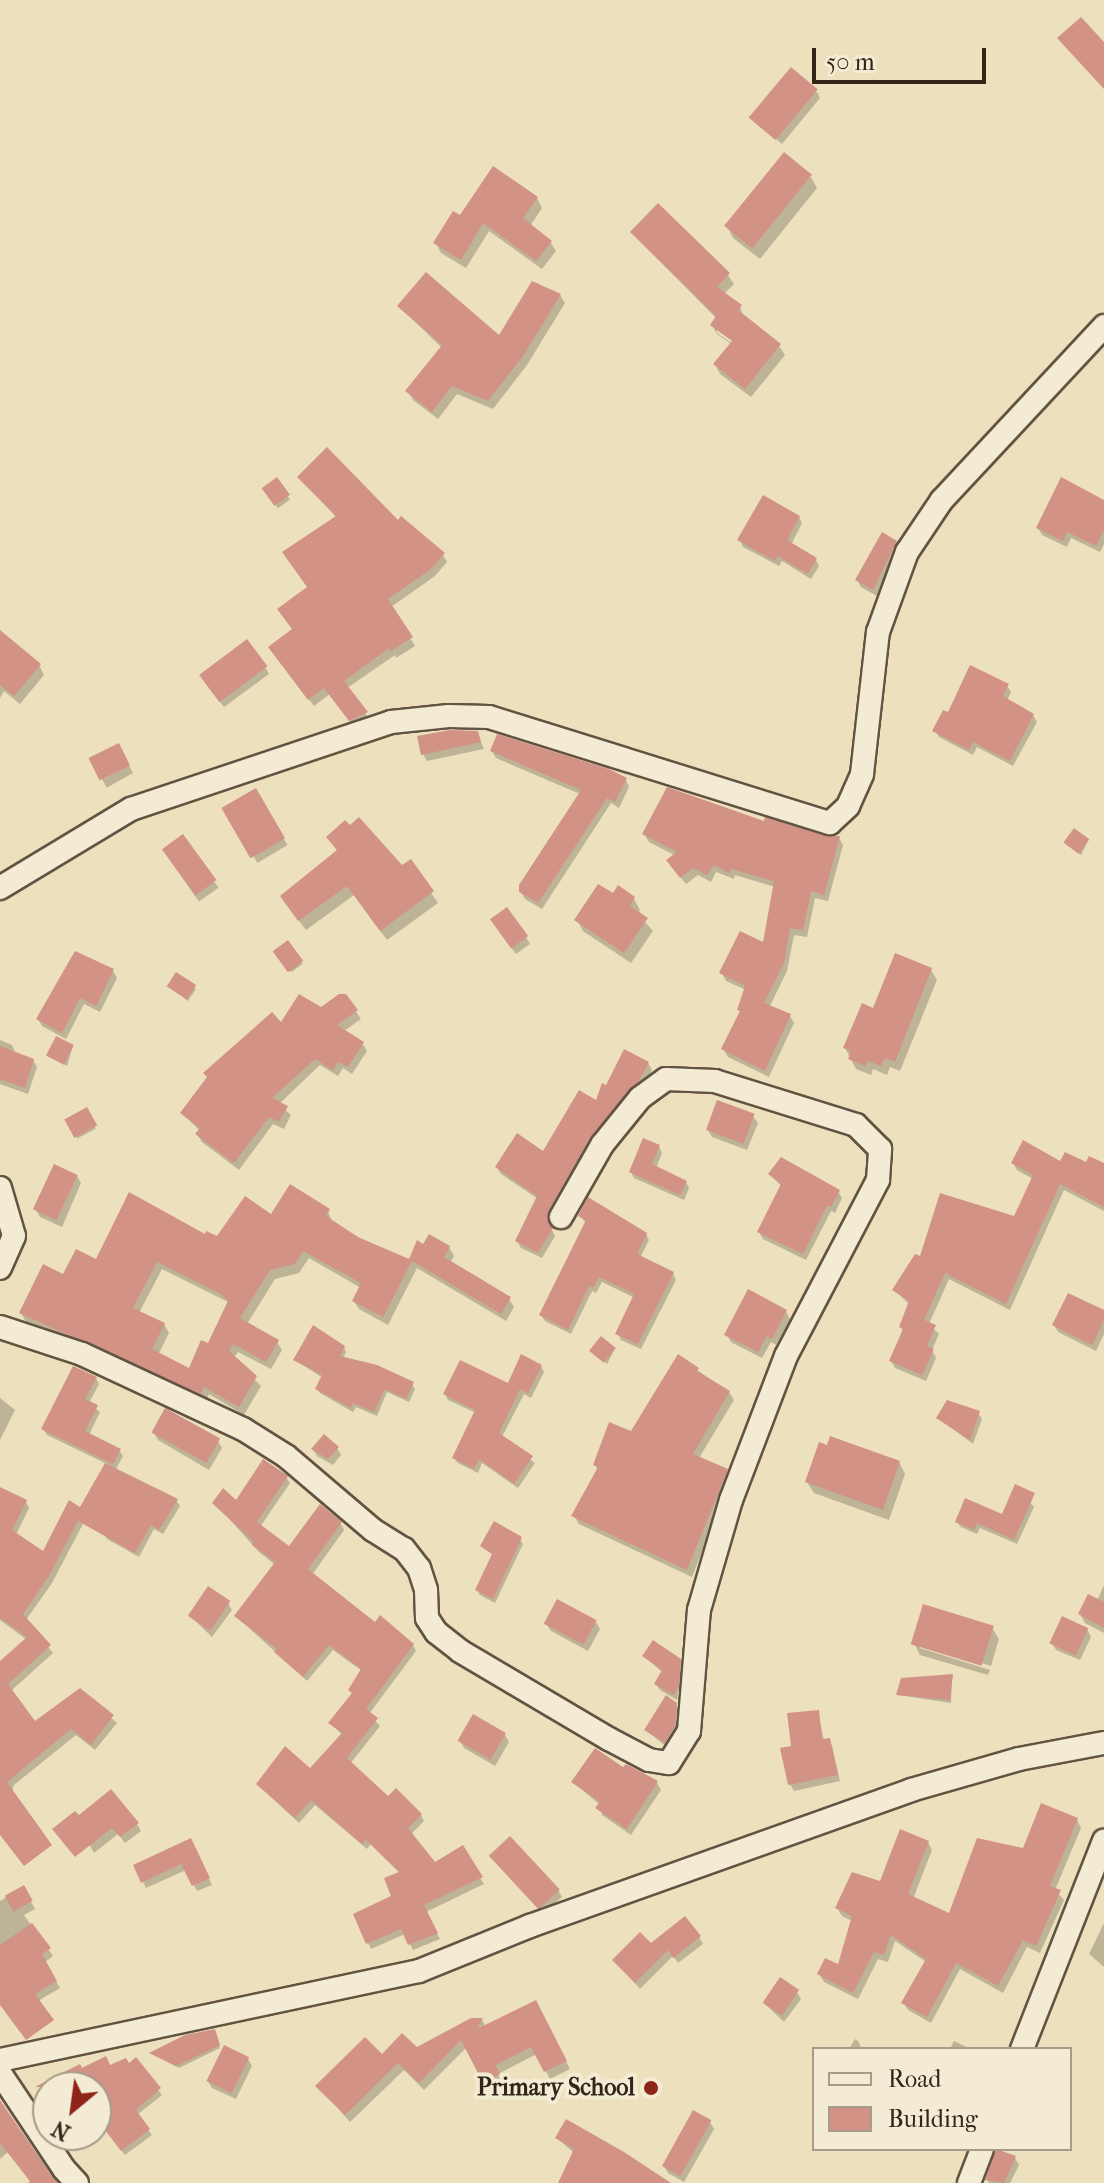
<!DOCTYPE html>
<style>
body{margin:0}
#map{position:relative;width:1104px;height:2183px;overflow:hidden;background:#ede0bd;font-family:"IM FELL French Canon",serif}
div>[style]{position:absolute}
.shadow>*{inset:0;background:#0003;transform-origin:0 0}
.building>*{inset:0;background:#d29286;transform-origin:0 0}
.roads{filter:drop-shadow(2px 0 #635342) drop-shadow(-2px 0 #635342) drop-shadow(0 2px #635342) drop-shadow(0 -2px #635342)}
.street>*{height:22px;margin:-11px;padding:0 11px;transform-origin:11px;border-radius:11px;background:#f3ebd4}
.dots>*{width:22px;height:22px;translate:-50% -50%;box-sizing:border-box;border:4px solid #f3ebd4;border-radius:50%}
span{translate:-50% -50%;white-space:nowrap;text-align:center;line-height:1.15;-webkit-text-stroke:8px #f3ebd4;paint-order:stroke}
.poi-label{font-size:24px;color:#352419;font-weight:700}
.right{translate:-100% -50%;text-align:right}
.legend{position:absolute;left:812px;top:2047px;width:260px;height:104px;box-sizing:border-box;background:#f3ebd4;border:2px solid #a79b89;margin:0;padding:10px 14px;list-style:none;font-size:24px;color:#352419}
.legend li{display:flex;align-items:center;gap:16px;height:40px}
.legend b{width:40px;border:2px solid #a79b89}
.north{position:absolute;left:32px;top:2071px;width:80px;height:80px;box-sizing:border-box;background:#f3ebd4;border:2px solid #a79b89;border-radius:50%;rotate:209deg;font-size:22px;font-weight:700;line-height:32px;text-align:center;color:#352419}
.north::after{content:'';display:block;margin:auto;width:28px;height:36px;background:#8f2418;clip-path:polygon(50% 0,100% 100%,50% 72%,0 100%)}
.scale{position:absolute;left:812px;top:48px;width:174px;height:36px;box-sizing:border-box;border:4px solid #352419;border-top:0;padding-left:10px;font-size:24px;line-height:28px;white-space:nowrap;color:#352419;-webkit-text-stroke:6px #f3ebd4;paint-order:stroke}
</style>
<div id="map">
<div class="shadow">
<i style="clip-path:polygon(817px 92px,820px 98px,782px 144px,751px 118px)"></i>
<i style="clip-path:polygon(811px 177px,817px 188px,760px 259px,733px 238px,727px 226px)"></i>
<i style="clip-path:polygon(537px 198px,542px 208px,530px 226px,550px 242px,556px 251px,542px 269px,489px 231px,466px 268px,441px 253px,436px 243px,460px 218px)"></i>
<i style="clip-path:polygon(evenodd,632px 233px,728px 275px,734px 284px,724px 294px,740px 306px,744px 318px,779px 346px,785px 355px,751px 397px,720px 374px,715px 364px,731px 344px,717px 334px,712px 325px,717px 319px,632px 233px,717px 328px,741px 345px,739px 348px,717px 333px,717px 328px)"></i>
<i style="clip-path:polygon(560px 295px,565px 303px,527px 365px,493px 409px,457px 394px,438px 419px,413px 400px,408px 391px,442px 348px,399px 306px,500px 338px)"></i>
<i style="clip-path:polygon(299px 477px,399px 523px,443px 555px,447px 562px,435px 576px,391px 607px,415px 646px,396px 658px,395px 655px,347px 688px,370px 720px,355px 728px,330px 694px,314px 706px,275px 655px,294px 630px,337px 518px)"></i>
<i style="left:276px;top:480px;width:24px;height:15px;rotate:54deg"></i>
<i style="clip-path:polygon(1104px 502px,1104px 544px,1100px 552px,1071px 538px,1067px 547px,1042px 535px,1038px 528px)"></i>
<i style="clip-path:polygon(799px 517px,802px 523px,791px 545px,816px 560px,819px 566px,811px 579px,782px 561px,779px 566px,743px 547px,740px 540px)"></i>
<i style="clip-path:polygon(896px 543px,900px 550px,877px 596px,861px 587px,857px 580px)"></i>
<i style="clip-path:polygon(0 632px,39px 665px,44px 675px,20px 704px,4px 691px,0 698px)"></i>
<i style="clip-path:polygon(265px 667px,269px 674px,224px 707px,205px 682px)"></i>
<i style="clip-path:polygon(1007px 686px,1011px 692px,1007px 701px,1033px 715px,1037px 722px,1013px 766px,977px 747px,973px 755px,939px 737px,935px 730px,949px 715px)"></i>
<i style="clip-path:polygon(477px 733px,484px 749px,427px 761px,423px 754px)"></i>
<i style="left:118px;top:746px;width:31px;height:30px;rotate:61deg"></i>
<i style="clip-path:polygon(492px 751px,626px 780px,629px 787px,619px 808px,611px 803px,542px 909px,525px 899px,521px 892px,580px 794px,496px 758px)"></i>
<i style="left:255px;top:791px;width:63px;height:35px;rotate:59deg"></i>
<i style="clip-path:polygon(765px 823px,826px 838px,839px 838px,843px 845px,828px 901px,815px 898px,807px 937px,794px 935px,787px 971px,769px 1008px,790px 1016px,794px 1023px,769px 1077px,728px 1057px,723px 1049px,741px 1013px,746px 990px,726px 981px,722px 973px,764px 945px,775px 887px,735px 875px,734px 879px,716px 872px,711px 882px,698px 875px,686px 884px,673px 868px,676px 856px,649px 842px,644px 834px)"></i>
<i style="left:183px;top:837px;width:62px;height:24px;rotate:55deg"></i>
<i style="clip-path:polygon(328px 837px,402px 868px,410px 862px,438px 903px,387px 940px,354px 895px,306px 930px,288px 906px,338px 852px)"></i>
<i style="clip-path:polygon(1088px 841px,1081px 855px,1067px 845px)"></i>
<i style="clip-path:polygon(613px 896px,634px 899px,640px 910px,638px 914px,653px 931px,631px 963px,583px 931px,577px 920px)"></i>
<i style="clip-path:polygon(496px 927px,526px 937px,530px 944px,516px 954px)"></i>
<i style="left:287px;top:943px;width:26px;height:14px;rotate:53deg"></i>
<i style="clip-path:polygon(931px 970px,937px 980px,900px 1071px,890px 1067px,887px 1075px,873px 1069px,871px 1075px,856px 1069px,845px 1048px,874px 1011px)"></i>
<i style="clip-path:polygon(113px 971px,117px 978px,100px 1012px,84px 1004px,66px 1039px,42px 1026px,38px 1019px)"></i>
<i style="clip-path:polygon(168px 987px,194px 987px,196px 989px,188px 1001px)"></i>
<i style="clip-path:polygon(345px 996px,361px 1019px,344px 1031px,362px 1043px,367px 1051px,352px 1074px,343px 1068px,338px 1076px,320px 1065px,279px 1104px,291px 1115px,284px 1129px,273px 1124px,239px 1170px,202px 1142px,198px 1135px,200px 1131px,182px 1113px,282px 1025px)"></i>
<i style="clip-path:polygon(0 1040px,12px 1045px,16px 1054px,33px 1060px,37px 1067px,28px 1094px,0 1084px)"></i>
<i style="clip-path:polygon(73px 1046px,67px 1066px,49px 1056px)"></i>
<i style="clip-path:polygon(648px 1063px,652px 1070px,642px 1088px,552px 1217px,550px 1226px,555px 1236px,542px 1258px,521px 1248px,517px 1241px,538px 1199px,501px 1174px,497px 1167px,544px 1154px,597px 1103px,607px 1087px)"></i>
<i style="left:86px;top:1110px;width:21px;height:21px;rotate:62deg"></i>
<i style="clip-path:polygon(753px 1116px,758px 1123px,747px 1150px,712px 1137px,708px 1130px)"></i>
<i style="clip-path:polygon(659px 1147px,662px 1153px,656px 1168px,686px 1182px,689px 1188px,684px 1200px,634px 1178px,631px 1172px)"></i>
<i style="clip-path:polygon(1013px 1163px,1104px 1165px,1104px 1211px,1064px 1190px,1010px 1310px,949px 1279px,929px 1324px,939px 1334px,932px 1350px,936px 1358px,926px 1381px,895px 1368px,891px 1361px,904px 1332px,901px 1327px,910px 1305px,894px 1290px,921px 1259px,1016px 1219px,1033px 1179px,1017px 1170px)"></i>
<i style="clip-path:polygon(770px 1174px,838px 1191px,842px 1198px,835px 1213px,831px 1211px,806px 1260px,763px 1239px,759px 1232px,781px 1186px)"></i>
<i style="clip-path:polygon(77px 1176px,81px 1183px,62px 1227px,40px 1217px,36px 1210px)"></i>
<i style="clip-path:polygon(evenodd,328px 1211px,332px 1222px,357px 1239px,410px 1262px,424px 1247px,449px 1247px,454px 1256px,450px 1263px,509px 1299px,514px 1307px,506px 1321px,417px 1268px,388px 1325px,359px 1309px,354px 1301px,361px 1288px,309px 1258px,299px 1273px,275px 1279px,247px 1324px,277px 1342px,282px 1350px,271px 1369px,238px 1352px,234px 1358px,261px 1386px,244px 1415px,209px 1394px,206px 1401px,26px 1322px,21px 1313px,64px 1276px,97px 1262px,206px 1236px,218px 1239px,272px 1217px,328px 1211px,162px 1269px,228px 1302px,208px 1345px,190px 1371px,158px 1355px,169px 1333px,164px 1324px,139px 1313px,162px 1269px)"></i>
<i style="clip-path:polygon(580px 1216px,646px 1234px,649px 1240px,640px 1258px,673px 1274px,676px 1280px,641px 1349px,621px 1340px,618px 1334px,635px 1298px,602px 1282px,596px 1293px,592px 1291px,571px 1334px,545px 1321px,541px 1315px,586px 1223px)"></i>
<i style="clip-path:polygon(786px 1311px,790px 1319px,776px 1345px,771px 1342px,762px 1358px,731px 1342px,727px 1335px)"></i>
<i style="clip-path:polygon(1104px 1313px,1104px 1334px,1096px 1351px,1058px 1332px,1054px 1325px)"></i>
<i style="clip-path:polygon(344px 1347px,346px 1352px,343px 1359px,412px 1384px,415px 1389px,409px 1402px,387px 1392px,377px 1416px,356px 1407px,353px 1412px,320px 1393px,317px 1389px,323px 1378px,295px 1360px)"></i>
<i style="clip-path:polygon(615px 1349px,607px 1364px,594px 1355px)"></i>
<i style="clip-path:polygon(678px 1357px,729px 1392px,734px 1400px,699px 1458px,726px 1471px,731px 1479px,692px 1577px,579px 1524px,574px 1516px,598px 1471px,595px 1465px,632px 1434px)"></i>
<i style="clip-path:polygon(541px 1366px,544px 1372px,531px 1398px,524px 1394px,502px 1437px,535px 1463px,518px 1488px,482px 1463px,478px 1473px,458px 1463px,454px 1458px,476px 1413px,448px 1400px,445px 1394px,508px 1386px)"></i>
<i style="clip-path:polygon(96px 1378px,99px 1384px,89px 1403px,100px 1412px,89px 1435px,119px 1450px,123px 1456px,115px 1471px,176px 1500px,180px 1506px,163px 1534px,154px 1529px,139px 1557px,107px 1539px,104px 1534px,107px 1464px,47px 1435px,43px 1429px)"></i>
<i style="clip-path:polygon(0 1398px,15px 1410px,0 1440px)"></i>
<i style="clip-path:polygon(978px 1413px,982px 1419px,973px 1444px,938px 1418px)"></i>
<i style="clip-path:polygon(154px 1433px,218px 1441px,222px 1448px,209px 1470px,158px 1440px)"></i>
<i style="clip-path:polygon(337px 1448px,341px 1455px,333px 1465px,317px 1456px,313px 1449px)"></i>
<i style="clip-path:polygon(899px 1462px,905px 1474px,889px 1520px,814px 1493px,807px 1482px)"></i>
<i style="clip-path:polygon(286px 1477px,290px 1483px,260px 1527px,290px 1549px,341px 1524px,344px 1530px,312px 1575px,375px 1625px,413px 1645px,416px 1651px,369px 1714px,380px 1726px,350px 1764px,388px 1799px,421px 1815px,424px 1821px,411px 1834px,434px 1865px,462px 1848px,484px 1884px,426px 1912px,440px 1939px,413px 1950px,405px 1934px,371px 1949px,355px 1915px,394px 1897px,400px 1873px,371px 1844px,367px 1849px,315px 1805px,299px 1823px,258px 1785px,310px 1771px,343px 1736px,331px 1723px,353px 1695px,350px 1690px,362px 1671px,333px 1650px,307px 1681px,236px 1616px,275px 1565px,258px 1551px,215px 1503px,236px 1503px)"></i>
<i style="clip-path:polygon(0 1489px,26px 1502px,29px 1508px,16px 1535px,44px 1554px,67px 1509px,84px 1522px,52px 1583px,26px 1620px,53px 1653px,11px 1691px,34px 1724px,80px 1691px,117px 1723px,95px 1750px,76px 1735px,14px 1785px,0 1834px,0 1662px,27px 1640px,0 1620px)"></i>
<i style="clip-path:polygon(1030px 1502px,1034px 1507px,1017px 1544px,980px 1528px,977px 1534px,961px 1527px,957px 1522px,1003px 1517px)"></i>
<i style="clip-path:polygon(520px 1539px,523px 1544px,495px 1603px,480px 1595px,477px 1590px,494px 1556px,482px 1546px)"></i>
<i style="clip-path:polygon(1104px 1585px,1104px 1633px,1085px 1623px,1080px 1614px,1097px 1601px)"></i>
<i style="clip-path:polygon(228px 1603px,232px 1610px,212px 1637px,189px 1615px)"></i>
<i style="clip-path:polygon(596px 1622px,600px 1629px,588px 1651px,551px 1631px,546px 1623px)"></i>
<i style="clip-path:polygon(992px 1628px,999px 1639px,991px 1666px,920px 1644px,920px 1648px,990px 1670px,988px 1675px,920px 1655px,914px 1643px)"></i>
<i style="clip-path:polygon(1087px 1629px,1091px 1637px,1080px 1660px,1056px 1650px,1052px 1643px)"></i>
<i style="clip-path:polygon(644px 1656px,679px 1661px,683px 1667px,677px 1700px,660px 1690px,656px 1684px,663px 1673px)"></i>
<i style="clip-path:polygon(952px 1676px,951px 1703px,898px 1695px)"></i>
<i style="clip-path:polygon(676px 1704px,680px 1712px,678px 1734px,669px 1749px,646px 1730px)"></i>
<i style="clip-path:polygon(818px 1712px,824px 1741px,829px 1740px,832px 1746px,840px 1781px,794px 1791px,790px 1784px,793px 1747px)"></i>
<i style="clip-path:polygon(505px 1735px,509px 1742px,495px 1766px,464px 1748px,460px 1741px)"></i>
<i style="clip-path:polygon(626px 1766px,657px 1783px,661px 1790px,631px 1835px,602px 1815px,600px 1805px,573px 1782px,624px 1770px)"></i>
<i style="clip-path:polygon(76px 1820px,137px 1824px,141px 1831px,125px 1843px,118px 1834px,94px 1853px)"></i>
<i style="clip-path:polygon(1077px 1820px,1081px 1828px,1055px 1890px,1064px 1900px,1040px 1953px,1027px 1947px,1003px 1993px,960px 1969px,931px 2023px,908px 2010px,904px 2003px,926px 1962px,895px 1941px,888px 1962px,878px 1959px,858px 1999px,824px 1982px,819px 1974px,839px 1967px,852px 1921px,842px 1916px,837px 1908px,881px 1883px,928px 1842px,932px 1850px,913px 1899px,950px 1916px,1024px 1850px)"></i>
<i style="clip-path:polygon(193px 1846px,212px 1885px,197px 1891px,186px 1870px,146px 1888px,143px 1882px)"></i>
<i style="clip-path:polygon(491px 1856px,558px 1890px,562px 1897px,543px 1914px)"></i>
<i style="clip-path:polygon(23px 1888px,35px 1909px,24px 1915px,53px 1956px,45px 1962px,60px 1988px,38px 2001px,0 1999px,0 1901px)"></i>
<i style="clip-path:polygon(1104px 1923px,1104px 1967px,1089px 1954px)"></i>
<i style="clip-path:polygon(699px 1937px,703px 1944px,678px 1963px,673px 1956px,640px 1989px,615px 1961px,650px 1946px)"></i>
<i style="clip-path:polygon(797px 1992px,801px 1999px,784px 2022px,764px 2003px)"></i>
<i style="clip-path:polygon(540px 2010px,570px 2069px,550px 2079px,537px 2054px,498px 2074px,503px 2083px,489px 2090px,467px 2047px,424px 2090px,404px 2070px,350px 2122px,318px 2086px,382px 2056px,416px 2050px,472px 2020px,482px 2020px,486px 2027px)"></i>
<i style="clip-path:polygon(216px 2034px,220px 2048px,179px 2068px,152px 2054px)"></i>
<i style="clip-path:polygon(855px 2039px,858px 2041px,862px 2049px,849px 2049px)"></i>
<i style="clip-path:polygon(954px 2041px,971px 2049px,950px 2049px)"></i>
<i style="clip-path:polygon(248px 2059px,252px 2066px,236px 2099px,212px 2088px,208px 2081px)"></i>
<i style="clip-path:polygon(136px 2060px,162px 2095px,137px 2115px,152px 2135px,125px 2155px,96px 2118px,96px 2087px,58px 2087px,82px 2071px,129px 2065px)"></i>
<i style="clip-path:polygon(0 2101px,58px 2183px,31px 2183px,8px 2152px,0 2159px)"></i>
<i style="clip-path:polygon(710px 2122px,714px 2129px,684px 2182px,668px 2173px,664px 2166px)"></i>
<i style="clip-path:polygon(557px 2138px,665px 2183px,560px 2183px,574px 2153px)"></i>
<i style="clip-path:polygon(1015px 2158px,1019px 2165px,1010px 2183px,989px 2183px,987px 2180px)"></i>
</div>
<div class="building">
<i style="clip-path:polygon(1081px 17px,1104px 42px,1104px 89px,1057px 38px)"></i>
<i style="left:791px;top:67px;width:35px;height:66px;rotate:40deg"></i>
<i style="left:784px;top:152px;width:36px;height:95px;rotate:39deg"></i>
<i style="clip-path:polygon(493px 166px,538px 197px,523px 218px,552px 241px,536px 261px,483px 223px,461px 260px,433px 243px,453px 211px,460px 215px)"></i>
<i style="clip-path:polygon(658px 203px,730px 273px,717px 287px,742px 305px,738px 310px,781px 344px,745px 389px,713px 364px,732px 341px,710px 325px,716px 316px,630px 232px)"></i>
<i style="clip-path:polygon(426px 272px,499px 335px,532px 281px,561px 294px,523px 356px,488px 401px,452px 386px,432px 412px,405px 391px,442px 345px,397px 306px)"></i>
<i style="clip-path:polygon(327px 447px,398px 520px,401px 516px,445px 553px,431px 569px,388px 599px,413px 637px,391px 651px,389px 648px,344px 681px,368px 712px,349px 721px,324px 688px,308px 700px,268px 647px,292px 629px,277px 609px,307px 587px,282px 552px,336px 516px,297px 477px)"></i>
<i style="left:277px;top:477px;width:22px;height:19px;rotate:54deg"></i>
<i style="clip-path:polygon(1061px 477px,1104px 500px,1104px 530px,1096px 546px,1067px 532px,1063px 541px,1036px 528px)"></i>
<i style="clip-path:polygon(763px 495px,800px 516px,787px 540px,817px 558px,808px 574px,778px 556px,775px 561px,737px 540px)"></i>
<i style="clip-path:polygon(882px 532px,897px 541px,873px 590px,855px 580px)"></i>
<i style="clip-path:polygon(0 630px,41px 664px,14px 696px,0 685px)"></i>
<i style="left:247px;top:639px;width:34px;height:60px;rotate:53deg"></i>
<i style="clip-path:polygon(970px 665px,1009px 684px,1003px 696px,1034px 714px,1010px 761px,973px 742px,969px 750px,932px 731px,943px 710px,948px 712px)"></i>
<i style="clip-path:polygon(450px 730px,478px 731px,481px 742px,421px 755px,417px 736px)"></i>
<i style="clip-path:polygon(497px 734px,609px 769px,627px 778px,615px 802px,607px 798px,538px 903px,519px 892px,519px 885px,581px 790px,490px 751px)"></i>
<i style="left:119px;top:743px;width:25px;height:34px;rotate:64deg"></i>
<i style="clip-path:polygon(667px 787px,764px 821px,765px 817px,826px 836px,840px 836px,824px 895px,811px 891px,803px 930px,790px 928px,784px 963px,764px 1003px,791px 1014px,765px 1071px,721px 1049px,740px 1011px,737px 1010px,745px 986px,719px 973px,740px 931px,763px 942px,774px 881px,731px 869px,729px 873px,714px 865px,707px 875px,693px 868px,680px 878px,666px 860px,677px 852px,642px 834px)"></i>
<i style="left:256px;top:788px;width:58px;height:40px;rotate:60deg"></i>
<i style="clip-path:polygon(359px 817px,402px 865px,411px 859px,434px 891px,380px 931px,347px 886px,298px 921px,280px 896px,337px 850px,326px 837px,345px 820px,350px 825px)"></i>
<i style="left:1074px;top:828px;width:19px;height:18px;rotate:36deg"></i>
<i style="left:183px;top:834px;width:57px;height:26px;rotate:54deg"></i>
<i style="clip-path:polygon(598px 884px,613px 893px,618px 885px,635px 897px,630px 906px,648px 918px,624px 953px,574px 920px)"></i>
<i style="left:507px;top:907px;width:36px;height:21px;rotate:54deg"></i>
<i style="left:288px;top:940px;width:26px;height:19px;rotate:54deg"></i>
<i style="clip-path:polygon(75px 951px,114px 969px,96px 1006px,80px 998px,62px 1033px,36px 1019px)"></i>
<i style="clip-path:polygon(895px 953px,932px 968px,895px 1062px,885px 1058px,881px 1066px,868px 1061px,865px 1066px,848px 1059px,851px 1051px,843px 1048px,862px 1003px,873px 1008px)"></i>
<i style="left:176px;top:972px;width:24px;height:17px;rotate:33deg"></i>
<i style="clip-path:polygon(299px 994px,321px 1007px,339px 994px,346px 994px,358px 1010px,337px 1025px,364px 1042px,348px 1067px,338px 1062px,333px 1070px,315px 1059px,272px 1098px,288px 1106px,279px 1122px,269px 1117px,234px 1163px,195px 1134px,200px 1128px,180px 1113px,207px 1077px,203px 1073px,272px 1012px,281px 1022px)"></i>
<i style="left:56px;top:1036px;width:20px;height:22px;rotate:27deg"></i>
<i style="clip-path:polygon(0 1046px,34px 1059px,25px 1088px,0 1079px)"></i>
<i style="clip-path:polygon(624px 1049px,649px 1062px,639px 1081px,590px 1138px,549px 1210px,547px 1218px,553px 1228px,538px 1253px,515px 1241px,537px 1196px,495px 1167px,517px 1133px,543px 1151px,579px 1090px,596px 1100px,602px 1083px,606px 1085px)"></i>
<i style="left:717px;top:1100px;width:40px;height:32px;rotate:20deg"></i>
<i style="left:87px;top:1107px;width:21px;height:26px;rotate:61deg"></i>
<i style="clip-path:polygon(643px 1138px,660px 1145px,652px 1164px,687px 1181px,680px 1195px,629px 1172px)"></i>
<i style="clip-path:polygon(1023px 1140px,1060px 1161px,1065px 1152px,1086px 1162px,1089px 1156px,1104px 1163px,1104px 1207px,1060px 1184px,1006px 1304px,945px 1273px,924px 1320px,936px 1325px,927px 1346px,934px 1349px,922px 1375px,889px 1361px,903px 1329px,899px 1327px,909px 1301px,892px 1290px,915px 1254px,920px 1256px,940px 1193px,1014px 1216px,1033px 1175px,1011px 1163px)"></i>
<i style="clip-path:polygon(781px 1157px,840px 1190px,831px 1207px,827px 1205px,803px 1254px,757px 1232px,781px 1184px,768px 1174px)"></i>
<i style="left:54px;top:1164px;width:26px;height:50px;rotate:25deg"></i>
<i style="clip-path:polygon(evenodd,290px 1184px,330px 1209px,326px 1216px,358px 1237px,409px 1259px,417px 1240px,423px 1244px,429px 1234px,450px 1246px,444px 1257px,511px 1297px,501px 1314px,412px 1261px,383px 1317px,352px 1301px,361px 1283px,303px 1251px,295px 1264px,270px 1270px,240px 1318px,279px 1340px,266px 1362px,233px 1344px,229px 1351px,257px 1376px,239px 1407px,204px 1387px,201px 1394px,19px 1313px,43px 1264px,63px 1274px,76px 1249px,96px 1259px,129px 1192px,205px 1234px,206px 1231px,217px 1236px,245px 1196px,271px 1214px,290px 1184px,157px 1262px,221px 1294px,228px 1301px,208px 1343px,201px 1340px,189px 1368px,152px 1349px,165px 1323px,133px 1308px,157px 1262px)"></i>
<i style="clip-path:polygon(588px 1197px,647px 1233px,637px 1254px,674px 1272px,638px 1344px,615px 1334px,634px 1294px,599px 1277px,593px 1288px,589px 1286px,568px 1330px,539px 1315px,586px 1220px,578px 1216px)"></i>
<i style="clip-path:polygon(748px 1289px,787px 1310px,772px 1339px,767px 1336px,758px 1352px,724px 1335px)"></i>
<i style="clip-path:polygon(1068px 1293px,1104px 1310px,1104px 1320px,1092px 1345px,1052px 1325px)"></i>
<i style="clip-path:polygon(313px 1325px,345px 1346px,340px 1356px,377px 1365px,414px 1382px,406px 1399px,385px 1389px,374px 1412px,353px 1403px,351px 1408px,315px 1389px,322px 1375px,293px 1360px)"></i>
<i style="left:601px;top:1336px;width:19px;height:19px;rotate:39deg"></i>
<i style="clip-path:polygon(521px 1354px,542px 1365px,528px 1393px,520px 1389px,499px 1433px,533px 1456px,514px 1484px,479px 1459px,474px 1469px,452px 1458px,475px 1410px,443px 1394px,460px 1360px,508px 1383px)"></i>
<i style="clip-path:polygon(678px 1354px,699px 1368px,697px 1371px,730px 1391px,693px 1454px,728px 1469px,687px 1570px,571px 1516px,598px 1467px,593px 1465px,609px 1422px,631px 1431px)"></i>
<i style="clip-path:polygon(73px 1366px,97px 1377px,85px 1399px,98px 1405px,85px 1431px,121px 1449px,113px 1464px,41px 1429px)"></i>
<i style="clip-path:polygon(947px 1400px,980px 1411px,970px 1440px,936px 1418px)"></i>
<i style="left:165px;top:1408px;width:63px;height:28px;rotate:29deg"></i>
<i style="clip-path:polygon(324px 1434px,339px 1447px,328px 1459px,311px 1449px)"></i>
<i style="clip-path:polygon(830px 1436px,900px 1461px,883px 1510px,805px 1482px,819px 1442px,827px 1445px)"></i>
<i style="clip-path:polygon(263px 1459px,288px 1476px,257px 1522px,289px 1546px,320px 1504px,342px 1522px,308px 1569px,375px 1622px,380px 1615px,414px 1644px,366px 1709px,378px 1718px,347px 1758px,388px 1796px,396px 1788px,422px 1814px,408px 1828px,435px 1862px,463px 1845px,483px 1877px,424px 1905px,438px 1933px,408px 1945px,401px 1929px,366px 1944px,353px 1914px,391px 1896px,384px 1878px,399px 1872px,366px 1840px,362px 1844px,311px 1800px,295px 1818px,256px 1784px,285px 1746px,310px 1768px,342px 1733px,328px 1723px,352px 1693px,348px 1690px,361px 1669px,329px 1645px,303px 1677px,274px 1652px,277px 1649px,234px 1616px,275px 1562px,252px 1545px,254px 1542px,212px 1503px,223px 1488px,236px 1500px)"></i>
<i style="clip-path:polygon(105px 1463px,178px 1499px,159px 1530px,151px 1525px,135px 1553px,78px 1521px,49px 1576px,23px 1614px,51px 1645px,8px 1684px,35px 1721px,80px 1688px,114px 1715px,91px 1745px,71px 1729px,7px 1782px,52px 1845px,24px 1866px,0 1835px,0 1661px,27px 1637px,0 1618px,0 1487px,27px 1500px,12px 1530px,43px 1551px,69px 1500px,80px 1507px)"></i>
<i style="clip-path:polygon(1015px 1484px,1035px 1493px,1014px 1540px,977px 1523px,974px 1530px,955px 1522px,965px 1498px,1002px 1514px)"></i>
<i style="clip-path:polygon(494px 1521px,522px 1537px,493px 1599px,475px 1590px,492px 1554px,480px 1546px)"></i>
<i style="left:208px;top:1586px;width:27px;height:36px;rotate:34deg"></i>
<i style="clip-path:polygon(1088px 1594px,1104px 1602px,1104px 1628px,1078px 1614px)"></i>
<i style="left:557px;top:1599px;width:45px;height:28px;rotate:28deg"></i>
<i style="left:923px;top:1604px;width:74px;height:42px;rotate:17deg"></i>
<i style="left:1062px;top:1616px;width:29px;height:30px;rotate:25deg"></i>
<i style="clip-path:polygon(653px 1640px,681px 1659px,679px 1686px,674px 1695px,654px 1684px,662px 1670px,642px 1656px)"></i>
<i style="clip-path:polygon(953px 1674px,950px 1700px,896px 1695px,901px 1678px)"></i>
<i style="clip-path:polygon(666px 1695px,677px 1703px,675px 1726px,665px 1743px,644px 1730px)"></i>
<i style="clip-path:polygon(819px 1710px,822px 1739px,830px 1738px,838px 1775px,788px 1785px,780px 1748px,791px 1746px,787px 1713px)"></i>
<i style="left:473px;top:1714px;width:38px;height:31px;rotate:30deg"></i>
<i style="clip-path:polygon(595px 1748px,623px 1767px,626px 1764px,658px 1781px,627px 1829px,595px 1808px,600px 1802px,571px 1782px)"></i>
<i style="clip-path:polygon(111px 1789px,139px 1823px,120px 1837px,112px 1828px,75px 1857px,52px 1829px,75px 1811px,79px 1815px)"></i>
<i style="clip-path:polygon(1041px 1803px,1078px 1818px,1050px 1886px,1061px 1890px,1036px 1946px,1023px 1940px,998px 1986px,956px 1963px,927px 2017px,901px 2003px,926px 1959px,891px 1935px,884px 1955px,874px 1952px,853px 1993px,817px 1974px,825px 1958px,838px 1964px,852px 1916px,835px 1908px,852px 1872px,880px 1881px,900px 1829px,929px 1841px,908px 1894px,949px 1913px,977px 1838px,1023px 1848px)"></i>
<i style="left:510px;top:1836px;width:73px;height:29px;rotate:47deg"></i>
<i style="clip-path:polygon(191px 1838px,210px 1878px,192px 1886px,181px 1864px,141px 1883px,133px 1865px)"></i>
<i style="left:24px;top:1885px;width:18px;height:22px;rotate:61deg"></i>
<i style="clip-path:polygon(685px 1916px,701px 1936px,673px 1958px,668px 1950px,635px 1983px,612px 1960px,640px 1932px,651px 1943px)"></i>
<i style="clip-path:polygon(32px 1923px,51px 1948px,42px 1954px,57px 1981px,35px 1994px,54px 2020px,26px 2040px,0 2005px,0 1945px)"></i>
<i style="left:780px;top:1977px;width:23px;height:31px;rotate:34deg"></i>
<i style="clip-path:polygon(536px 2000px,567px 2061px,544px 2072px,531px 2047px,495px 2065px,500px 2074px,483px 2083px,461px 2040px,419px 2083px,398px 2063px,345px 2115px,315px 2086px,365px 2037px,382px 2054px,402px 2033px,417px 2047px,471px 2018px,483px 2018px,477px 2029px)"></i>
<i style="clip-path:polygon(215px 2029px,220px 2045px,176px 2066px,149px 2053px,185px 2035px)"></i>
<i style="left:224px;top:2045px;width:28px;height:40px;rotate:26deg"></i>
<i style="clip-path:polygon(106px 2056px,110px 2065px,126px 2058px,129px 2063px,136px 2057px,161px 2088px,136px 2110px,150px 2129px,121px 2151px,96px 2118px,96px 2087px,35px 2087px,80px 2064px,82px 2068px)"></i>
<i style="clip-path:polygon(0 2100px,52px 2177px,58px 2183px,28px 2183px,30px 2181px,0 2143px)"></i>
<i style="left:693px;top:2110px;width:21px;height:64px;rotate:29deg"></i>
<i style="clip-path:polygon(566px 2119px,624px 2152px,671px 2183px,558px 2183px,574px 2149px,555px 2138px)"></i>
<i style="clip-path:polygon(996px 2149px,1016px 2156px,1004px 2183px,985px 2180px)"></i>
</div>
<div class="roads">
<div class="street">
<i style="left:0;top:888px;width:153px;rotate:-31.1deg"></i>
<i style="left:131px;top:809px;width:274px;rotate:-18.5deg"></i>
<i style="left:391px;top:722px;width:58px;rotate:-5.9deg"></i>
<i style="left:449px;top:716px;width:40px;rotate:1.4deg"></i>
<i style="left:489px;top:717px;width:357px;rotate:17.3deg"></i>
<i style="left:830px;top:823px;width:25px;rotate:-43deg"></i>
<i style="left:848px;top:806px;width:35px;rotate:-66deg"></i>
<i style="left:862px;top:774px;width:143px;rotate:-83.6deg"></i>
<i style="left:878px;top:632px;width:85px;rotate:-70.1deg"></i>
<i style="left:907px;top:552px;width:63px;rotate:-56.1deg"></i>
<i style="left:942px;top:500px;width:238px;rotate:-47deg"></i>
<i style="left:0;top:1188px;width:50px;rotate:73.7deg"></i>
<i style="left:14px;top:1236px;width:35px;rotate:114deg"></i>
<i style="left:0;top:1327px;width:86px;rotate:18.2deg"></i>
<i style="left:82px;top:1354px;width:178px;rotate:25deg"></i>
<i style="left:243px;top:1429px;width:51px;rotate:32.1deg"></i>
<i style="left:286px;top:1456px;width:114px;rotate:40.4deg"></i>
<i style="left:373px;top:1530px;width:36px;rotate:32deg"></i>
<i style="left:404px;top:1549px;width:24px;rotate:52deg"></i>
<i style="left:419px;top:1568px;width:23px;rotate:72deg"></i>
<i style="left:426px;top:1590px;width:28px;rotate:88deg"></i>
<i style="left:427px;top:1618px;width:17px;rotate:57deg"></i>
<i style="left:436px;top:1632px;width:31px;rotate:38deg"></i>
<i style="left:460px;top:1651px;width:173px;rotate:30.6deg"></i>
<i style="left:609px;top:1739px;width:45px;rotate:27.7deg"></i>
<i style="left:649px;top:1760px;width:20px;rotate:9deg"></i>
<i style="left:669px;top:1763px;width:38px;rotate:-58deg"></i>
<i style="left:689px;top:1731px;width:121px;rotate:-85.3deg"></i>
<i style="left:699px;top:1610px;width:115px;rotate:-73.8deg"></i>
<i style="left:731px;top:1500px;width:154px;rotate:-69.1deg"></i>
<i style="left:786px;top:1356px;width:199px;rotate:-62.4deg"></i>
<i style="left:878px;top:1180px;width:31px;rotate:-86deg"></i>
<i style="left:880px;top:1149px;width:34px;rotate:-135deg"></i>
<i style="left:856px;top:1125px;width:148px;rotate:-162.7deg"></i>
<i style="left:715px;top:1081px;width:49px;rotate:-177.7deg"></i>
<i style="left:666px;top:1079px;width:32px;rotate:144deg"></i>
<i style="left:640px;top:1098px;width:60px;rotate:129deg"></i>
<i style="left:602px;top:1145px;width:83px;rotate:119.7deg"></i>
<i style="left:1022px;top:2049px;width:224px;rotate:-68.5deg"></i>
<i style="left:0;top:2060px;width:428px;rotate:-12deg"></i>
<i style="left:419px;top:1971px;width:120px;rotate:-22.1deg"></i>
<i style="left:530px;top:1926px;width:405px;rotate:-19.6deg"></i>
<i style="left:911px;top:1790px;width:112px;rotate:-16deg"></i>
<i style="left:1019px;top:1759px;width:86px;rotate:-10.7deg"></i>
<i style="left:0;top:2073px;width:115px;rotate:56.3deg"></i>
<i style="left:64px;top:2169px;width:19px;rotate:47deg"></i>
<i style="left:969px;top:2183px;width:36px;rotate:-69deg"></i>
</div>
</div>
<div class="dots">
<i style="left:651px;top:2088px;background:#8f2418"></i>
</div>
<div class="poi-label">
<span class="right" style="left:635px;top:2088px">Primary School</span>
</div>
<ul class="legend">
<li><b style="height:10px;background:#f3ebd4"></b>Road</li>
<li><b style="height:22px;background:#d29286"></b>Building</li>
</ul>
<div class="north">N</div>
<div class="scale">50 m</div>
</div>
